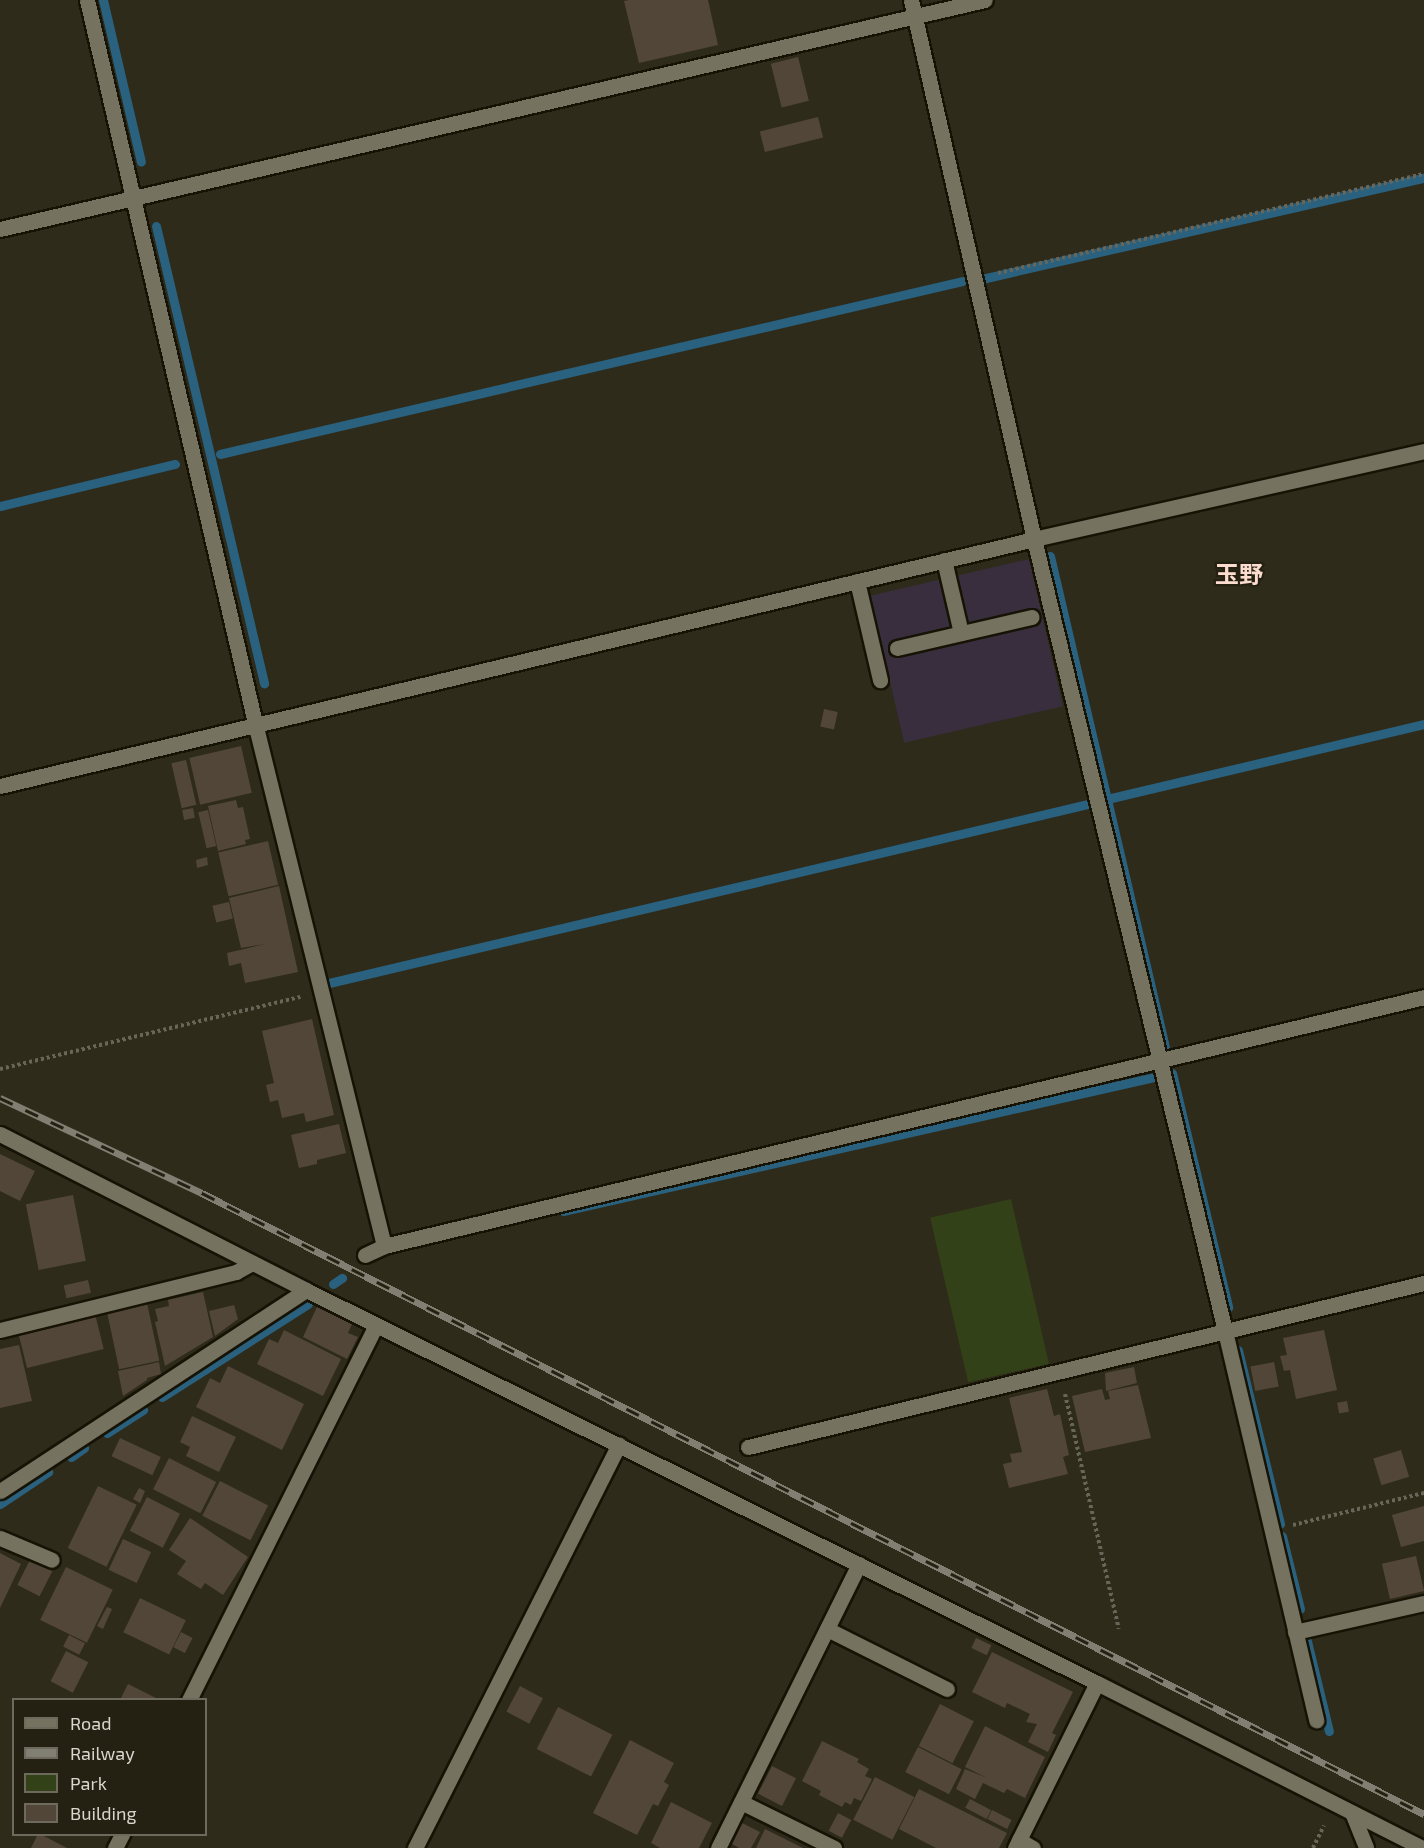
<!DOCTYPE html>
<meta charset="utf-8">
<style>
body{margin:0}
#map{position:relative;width:1424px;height:1848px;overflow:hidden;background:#2e2b1b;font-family:"Exo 2","Noto Sans JP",sans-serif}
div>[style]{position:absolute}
.industrial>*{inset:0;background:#382e3d;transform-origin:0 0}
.green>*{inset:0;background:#324117;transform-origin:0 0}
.stream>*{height:9px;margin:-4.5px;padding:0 4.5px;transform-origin:4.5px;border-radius:4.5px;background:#29617f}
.building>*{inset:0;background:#524638;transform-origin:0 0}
.path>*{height:4px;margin-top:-2px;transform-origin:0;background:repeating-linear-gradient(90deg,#686658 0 3px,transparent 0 6px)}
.roads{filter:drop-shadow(2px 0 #161305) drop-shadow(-2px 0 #161305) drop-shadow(0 2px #161305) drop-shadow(0 -2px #161305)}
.lane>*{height:15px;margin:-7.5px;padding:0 7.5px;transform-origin:7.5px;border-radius:7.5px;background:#767260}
.street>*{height:15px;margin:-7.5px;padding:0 7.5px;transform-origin:7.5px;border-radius:7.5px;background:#767260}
.rail>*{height:7px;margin-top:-3.5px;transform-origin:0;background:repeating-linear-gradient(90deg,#242112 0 14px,#817f72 0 28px);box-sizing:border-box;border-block:2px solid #817f72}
span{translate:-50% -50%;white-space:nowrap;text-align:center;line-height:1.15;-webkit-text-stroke:4.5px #242112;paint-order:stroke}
.quarter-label{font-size:24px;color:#fcdccf;font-weight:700}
.legend{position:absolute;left:12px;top:1698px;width:195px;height:138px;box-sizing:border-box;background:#242112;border:2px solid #6d6a5d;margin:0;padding:8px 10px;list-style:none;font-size:18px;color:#dad8ce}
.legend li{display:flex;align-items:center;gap:12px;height:30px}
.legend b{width:30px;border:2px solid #6d6a5d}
</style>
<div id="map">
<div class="industrial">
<i style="left:1029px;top:559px;width:151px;height:163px;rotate:77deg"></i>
</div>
<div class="green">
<i style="left:1011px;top:1199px;width:169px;height:83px;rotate:77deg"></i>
</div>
<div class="stream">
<i style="left:103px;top:0;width:166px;rotate:76.8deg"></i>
<i style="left:156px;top:226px;width:470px;rotate:76.7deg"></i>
<i style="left:986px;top:278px;width:449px;rotate:-12.9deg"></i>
<i style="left:220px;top:454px;width:762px;rotate:-13.12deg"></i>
<i style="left:0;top:506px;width:180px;rotate:-13.5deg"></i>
<i style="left:1050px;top:556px;width:504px;rotate:76.82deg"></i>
<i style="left:1107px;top:799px;width:326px;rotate:-13.3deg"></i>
<i style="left:329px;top:983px;width:780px;rotate:-13.27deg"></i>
<i style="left:1172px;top:1073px;width:241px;rotate:76.5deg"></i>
<i style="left:563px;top:1211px;width:606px;rotate:-12.77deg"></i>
<i style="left:333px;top:1284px;width:11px;rotate:-34deg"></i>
<i style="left:1238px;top:1350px;width:179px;rotate:76.4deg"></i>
<i style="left:162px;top:1397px;width:173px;rotate:-32.5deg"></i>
<i style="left:107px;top:1433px;width:43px;rotate:-32.6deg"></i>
<i style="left:71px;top:1457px;width:16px;rotate:-35deg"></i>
<i style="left:0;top:1504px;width:58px;rotate:-33.7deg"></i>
<i style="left:1282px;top:1536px;width:75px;rotate:76.1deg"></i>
<i style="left:1306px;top:1637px;width:97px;rotate:76.3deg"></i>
</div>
<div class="building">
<i style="clip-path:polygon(629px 0,708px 0,718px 45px,639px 63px,624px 1px)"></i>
<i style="left:798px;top:57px;width:45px;height:28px;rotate:76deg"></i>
<i style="left:818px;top:117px;width:21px;height:60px;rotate:76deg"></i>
<i style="left:824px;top:709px;width:14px;height:18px;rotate:12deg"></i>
<i style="left:241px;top:746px;width:48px;height:53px;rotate:77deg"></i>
<i style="left:186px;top:760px;width:46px;height:15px;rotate:77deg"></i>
<i style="clip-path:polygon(236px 800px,238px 808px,243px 807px,250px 839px,245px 840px,246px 844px,218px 851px,208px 806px)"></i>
<i style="left:193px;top:808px;width:10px;height:11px;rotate:79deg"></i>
<i style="left:208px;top:810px;width:37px;height:10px;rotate:77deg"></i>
<i style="left:268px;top:841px;width:45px;height:51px;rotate:77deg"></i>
<i style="clip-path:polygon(207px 857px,208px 865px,197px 868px,196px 860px)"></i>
<i style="clip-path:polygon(279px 886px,298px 972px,245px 983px,241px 963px,229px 966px,227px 953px,265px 944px,241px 948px,229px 898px)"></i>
<i style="left:229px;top:902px;width:17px;height:17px;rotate:77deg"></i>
<i style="clip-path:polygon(312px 1019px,334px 1115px,306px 1122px,304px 1113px,282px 1118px,278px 1100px,270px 1102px,266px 1085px,274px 1083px,262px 1031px)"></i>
<i style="clip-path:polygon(339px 1124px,346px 1153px,317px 1160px,317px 1164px,299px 1168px,291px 1135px)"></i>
<i style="clip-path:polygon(0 1154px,35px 1171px,20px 1201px,0 1191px)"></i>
<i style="left:73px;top:1195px;width:67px;height:48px;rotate:79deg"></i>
<i style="left:88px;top:1280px;width:13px;height:25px;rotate:77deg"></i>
<i style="clip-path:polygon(203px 1292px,213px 1337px,165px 1366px,155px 1322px,158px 1321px,155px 1309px,169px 1306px,168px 1300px)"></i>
<i style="left:147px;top:1303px;width:59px;height:41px;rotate:78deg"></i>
<i style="clip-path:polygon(234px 1305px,238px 1319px,215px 1336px,209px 1311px)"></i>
<i style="clip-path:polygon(317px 1307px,352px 1324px,348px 1333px,358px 1337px,347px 1359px,303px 1337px)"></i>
<i style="left:95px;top:1314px;width:36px;height:79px;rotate:76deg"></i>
<i style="clip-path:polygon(284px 1330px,341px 1359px,323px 1396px,257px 1364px,269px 1339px,278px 1343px)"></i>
<i style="clip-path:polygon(1324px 1330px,1337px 1390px,1296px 1399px,1290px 1370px,1284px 1371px,1280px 1356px,1287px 1355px,1283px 1338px)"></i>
<i style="clip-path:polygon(19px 1345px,32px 1401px,0 1408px,0 1349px)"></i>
<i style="clip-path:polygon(159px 1362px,161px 1374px,147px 1378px,147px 1380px,123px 1396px,118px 1371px)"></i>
<i style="left:1274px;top:1362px;width:25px;height:24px;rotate:79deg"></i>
<i style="clip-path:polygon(228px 1366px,304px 1404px,282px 1450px,196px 1407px,210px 1378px,220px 1383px)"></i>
<i style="clip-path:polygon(1134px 1367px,1137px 1383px,1106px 1391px,1105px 1373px)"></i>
<i style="clip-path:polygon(1138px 1385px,1151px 1438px,1085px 1452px,1072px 1396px,1102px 1389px,1105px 1400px,1110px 1399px,1108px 1391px)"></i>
<i style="clip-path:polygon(1047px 1389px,1054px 1416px,1060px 1414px,1069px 1455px,1063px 1457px,1068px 1474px,1009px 1488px,1003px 1464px,1012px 1462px,1010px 1454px,1022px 1452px,1009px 1398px)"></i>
<i style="left:1347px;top:1401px;width:11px;height:10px;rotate:80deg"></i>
<i style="clip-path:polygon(192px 1416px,236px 1437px,219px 1472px,186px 1456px,190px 1447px,180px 1442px)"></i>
<i style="left:120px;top:1438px;width:45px;height:20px;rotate:25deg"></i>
<i style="left:1401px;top:1450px;width:28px;height:29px;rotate:73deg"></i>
<i style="left:169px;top:1458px;width:53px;height:35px;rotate:27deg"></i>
<i style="left:220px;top:1481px;width:54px;height:39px;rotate:27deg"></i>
<i style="left:98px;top:1486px;width:43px;height:69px;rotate:26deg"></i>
<i style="clip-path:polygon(139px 1488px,145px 1491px,140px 1503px,133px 1499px)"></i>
<i style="left:147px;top:1497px;width:37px;height:38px;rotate:27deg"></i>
<i style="clip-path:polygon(1424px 1506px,1424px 1541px,1401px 1547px,1392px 1515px)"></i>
<i style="clip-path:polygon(190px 1518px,248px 1557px,223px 1595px,205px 1583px,201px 1589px,177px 1574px,186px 1561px,169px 1550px)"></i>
<i style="left:123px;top:1539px;width:31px;height:34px;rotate:25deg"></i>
<i style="clip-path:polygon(0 1553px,21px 1564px,0 1608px)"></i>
<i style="left:1416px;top:1556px;width:36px;height:35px;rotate:77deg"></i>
<i style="left:30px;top:1560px;width:25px;height:28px;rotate:27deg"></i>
<i style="left:66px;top:1567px;width:52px;height:59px;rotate:26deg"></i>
<i style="left:140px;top:1598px;width:51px;height:38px;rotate:26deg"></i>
<i style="clip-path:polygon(107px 1607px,112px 1609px,103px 1629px,97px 1626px)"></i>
<i style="left:181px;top:1632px;width:13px;height:17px;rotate:27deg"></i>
<i style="left:69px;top:1635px;width:18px;height:13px;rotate:27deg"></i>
<i style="left:976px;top:1638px;width:17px;height:11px;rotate:25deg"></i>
<i style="left:66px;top:1651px;width:25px;height:34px;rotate:27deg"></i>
<i style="clip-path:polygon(992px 1652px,1073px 1692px,1052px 1733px,1056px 1735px,1048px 1752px,1028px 1742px,1037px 1724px,1026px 1722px,1030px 1714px,1007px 1703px,1005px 1708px,972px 1692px)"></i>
<i style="clip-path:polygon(128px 1684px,160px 1700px,120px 1700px)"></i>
<i style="left:520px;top:1686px;width:26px;height:29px;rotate:28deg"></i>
<i style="left:940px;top:1704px;width:38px;height:47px;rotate:27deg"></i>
<i style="left:558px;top:1707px;width:61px;height:47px;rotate:27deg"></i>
<i style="clip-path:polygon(985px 1726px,1045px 1757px,1025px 1798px,1007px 1789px,1004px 1793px,983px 1783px,975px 1799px,956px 1789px,965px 1769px,987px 1778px,965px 1767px)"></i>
<i style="clip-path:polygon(630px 1740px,674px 1763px,664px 1782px,669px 1785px,658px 1806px,653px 1804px,637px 1835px,593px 1813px)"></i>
<i style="clip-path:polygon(822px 1741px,859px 1759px,857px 1762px,869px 1769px,865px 1776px,872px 1779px,861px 1801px,854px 1798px,851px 1805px,845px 1802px,842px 1807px,819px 1795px,821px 1791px,802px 1781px)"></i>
<i style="left:918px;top:1747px;width:49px;height:28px;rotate:27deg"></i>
<i style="left:772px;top:1766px;width:27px;height:31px;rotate:27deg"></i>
<i style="left:875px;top:1777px;width:44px;height:48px;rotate:27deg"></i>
<i style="clip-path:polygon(919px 1789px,1007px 1833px,999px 1848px,936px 1848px,899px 1829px)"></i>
<i style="left:970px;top:1799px;width:24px;height:10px;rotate:28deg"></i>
<i style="clip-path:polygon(671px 1802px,712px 1823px,699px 1848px,660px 1848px,651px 1843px)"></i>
<i style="left:992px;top:1810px;width:22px;height:10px;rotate:27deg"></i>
<i style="left:838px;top:1813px;width:15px;height:20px;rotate:28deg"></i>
<i style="clip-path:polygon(742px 1823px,760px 1832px,751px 1848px,739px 1848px,732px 1844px)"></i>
<i style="clip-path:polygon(765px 1829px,803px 1848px,756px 1848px)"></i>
<i style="clip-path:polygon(38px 1834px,40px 1834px,67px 1848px,31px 1848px)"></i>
</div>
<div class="path">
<i style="left:998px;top:273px;width:437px;rotate:-13.1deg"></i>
<i style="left:0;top:1069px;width:309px;rotate:-13.5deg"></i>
<i style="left:1065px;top:1394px;width:241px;rotate:77.1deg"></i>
<i style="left:1293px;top:1525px;width:135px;rotate:-13.7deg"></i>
<i style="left:1313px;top:1848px;width:25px;rotate:-64deg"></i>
</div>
<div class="roads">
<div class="lane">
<i style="left:944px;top:560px;width:75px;rotate:76.9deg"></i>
<i style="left:857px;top:581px;width:102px;rotate:76.9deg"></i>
<i style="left:897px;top:648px;width:138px;rotate:-13deg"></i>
<i style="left:0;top:1538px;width:56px;rotate:22.9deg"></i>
<i style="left:827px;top:1629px;width:134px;rotate:26.6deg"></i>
<i style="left:1295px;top:1632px;width:132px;rotate:-12.7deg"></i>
<i style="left:1019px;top:1840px;width:16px;rotate:30deg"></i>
</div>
<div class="street">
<i style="left:87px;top:0;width:742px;rotate:76.92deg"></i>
<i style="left:255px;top:723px;width:539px;rotate:76.14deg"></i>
<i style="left:911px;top:0;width:553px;rotate:77.15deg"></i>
<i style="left:1034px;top:539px;width:815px;rotate:76.44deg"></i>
<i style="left:1225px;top:1331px;width:400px;rotate:76.8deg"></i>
<i style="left:0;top:229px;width:1011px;rotate:-13.09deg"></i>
<i style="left:0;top:786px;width:1063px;rotate:-13.43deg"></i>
<i style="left:1034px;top:539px;width:400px;rotate:-12.7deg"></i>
<i style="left:0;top:1134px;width:343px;rotate:27deg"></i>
<i style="left:306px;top:1290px;width:883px;rotate:26.42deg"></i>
<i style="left:1097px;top:1683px;width:364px;rotate:26.9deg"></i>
<i style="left:365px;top:1255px;width:21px;rotate:-25deg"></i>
<i style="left:384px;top:1246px;width:1069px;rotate:-13.46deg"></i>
<i style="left:0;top:1330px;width:243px;rotate:-13.8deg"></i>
<i style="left:236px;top:1272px;width:18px;rotate:-29deg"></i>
<i style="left:748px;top:1447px;width:696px;rotate:-13.64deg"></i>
<i style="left:0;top:1491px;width:366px;rotate:-33.3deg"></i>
<i style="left:189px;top:1700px;width:419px;rotate:-63.5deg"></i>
<i style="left:741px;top:1802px;width:104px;rotate:26.3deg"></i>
<i style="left:1353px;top:1815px;width:35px;rotate:68deg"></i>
<i style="left:115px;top:1848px;width:16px;rotate:-63deg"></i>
<i style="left:415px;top:1848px;width:452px;rotate:-63.2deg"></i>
<i style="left:718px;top:1848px;width:317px;rotate:-63.6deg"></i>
<i style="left:1015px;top:1848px;width:184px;rotate:-63.6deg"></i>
</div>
</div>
<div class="rail">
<i style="left:0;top:1098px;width:223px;rotate:25.2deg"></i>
<i style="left:202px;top:1193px;width:1371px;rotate:26.94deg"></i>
</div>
<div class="quarter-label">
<span style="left:1239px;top:574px">玉野</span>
</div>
<ul class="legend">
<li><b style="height:8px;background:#767260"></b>Road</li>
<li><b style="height:8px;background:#817f72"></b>Railway</li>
<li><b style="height:16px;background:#324117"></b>Park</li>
<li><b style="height:16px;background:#524638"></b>Building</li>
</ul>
</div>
